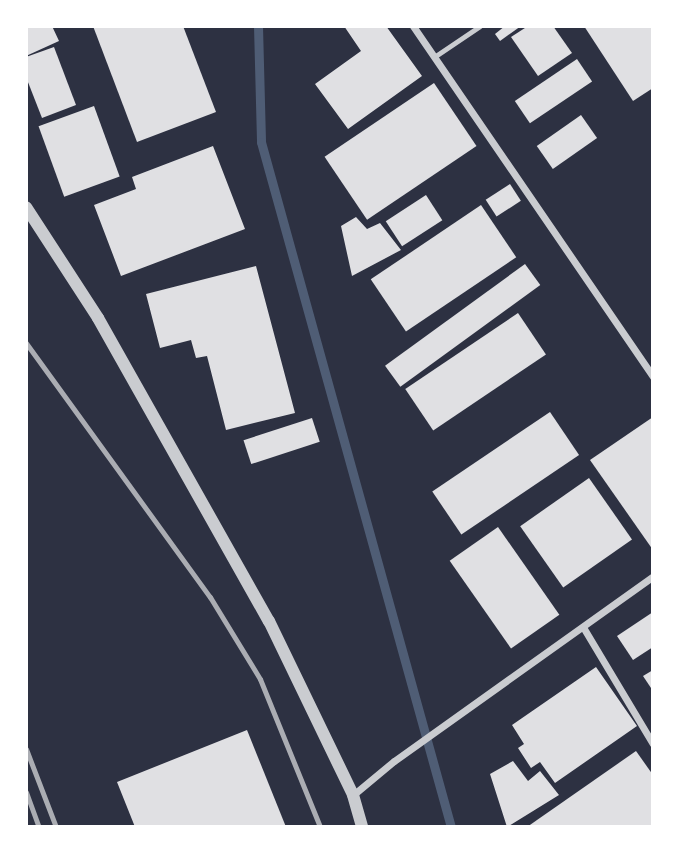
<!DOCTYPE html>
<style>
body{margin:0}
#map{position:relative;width:679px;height:853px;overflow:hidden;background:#2d3142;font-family:Rubik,sans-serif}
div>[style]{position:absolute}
.stream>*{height:9px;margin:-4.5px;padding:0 4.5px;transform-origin:4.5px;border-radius:4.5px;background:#4f5d75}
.building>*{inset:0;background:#e0e0e3;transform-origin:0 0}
.service>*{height:5px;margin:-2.5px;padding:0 2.5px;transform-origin:2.5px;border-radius:2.5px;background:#caccd0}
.minor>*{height:7px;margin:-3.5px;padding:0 3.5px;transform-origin:3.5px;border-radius:3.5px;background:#caccd0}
.tertiary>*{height:12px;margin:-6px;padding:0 6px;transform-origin:6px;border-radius:6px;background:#caccd0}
.rail>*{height:5px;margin:-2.5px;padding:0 2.5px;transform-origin:2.5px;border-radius:2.5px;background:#abadb3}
span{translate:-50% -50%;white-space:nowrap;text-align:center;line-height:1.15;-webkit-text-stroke:5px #fff;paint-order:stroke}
.frame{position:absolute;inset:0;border:28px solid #fff;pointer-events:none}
</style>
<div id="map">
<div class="stream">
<i style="left:258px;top:26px;width:116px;rotate:88.5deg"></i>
<i style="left:261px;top:142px;width:711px;rotate:74.5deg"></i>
</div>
<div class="building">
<i style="clip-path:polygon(26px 26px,52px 26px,59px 41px,26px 56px)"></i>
<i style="clip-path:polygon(93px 26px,183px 26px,216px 112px,137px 142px)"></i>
<i style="clip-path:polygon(344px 26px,386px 26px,422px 76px,348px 129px,315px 84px,361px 51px)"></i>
<i style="clip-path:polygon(505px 26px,521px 26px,500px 41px,495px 34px)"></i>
<i style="clip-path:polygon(528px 26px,553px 26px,572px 53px,538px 76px,511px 37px)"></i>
<i style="clip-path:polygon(584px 26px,653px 26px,653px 88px,633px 101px)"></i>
<i style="clip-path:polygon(54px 47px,76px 105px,42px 118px,26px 77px,26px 57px)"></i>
<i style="left:577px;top:59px;width:27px;height:75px;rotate:56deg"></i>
<i style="left:434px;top:83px;width:76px;height:132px;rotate:56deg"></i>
<i style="left:94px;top:106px;width:75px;height:59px;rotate:70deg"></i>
<i style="left:581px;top:115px;width:28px;height:54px;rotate:55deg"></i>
<i style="clip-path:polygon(213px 146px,245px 229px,121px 276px,94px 205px,136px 189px,132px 177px)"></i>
<i style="left:510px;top:184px;width:20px;height:29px;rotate:57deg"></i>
<i style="left:426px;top:195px;width:30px;height:48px;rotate:57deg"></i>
<i style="left:481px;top:205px;width:63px;height:133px;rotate:56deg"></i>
<i style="clip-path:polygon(356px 217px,367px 229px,380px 223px,401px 250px,352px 276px,341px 226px)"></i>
<i style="left:525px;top:264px;width:26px;height:173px;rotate:54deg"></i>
<i style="clip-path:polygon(256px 266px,295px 413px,226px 430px,207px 356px,196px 358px,191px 340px,160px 348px,146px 294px)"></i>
<i style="left:518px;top:313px;width:50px;height:136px;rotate:56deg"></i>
<i style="left:550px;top:412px;width:52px;height:142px;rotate:56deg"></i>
<i style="clip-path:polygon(653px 417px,653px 550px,590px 460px)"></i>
<i style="left:312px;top:418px;width:25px;height:72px;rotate:72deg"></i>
<i style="left:589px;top:478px;width:75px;height:84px;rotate:55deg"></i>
<i style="left:498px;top:527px;width:107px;height:59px;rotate:55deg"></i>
<i style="clip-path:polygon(653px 612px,653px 647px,633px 660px,617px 636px)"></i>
<i style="clip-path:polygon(596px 667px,637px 726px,555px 783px,540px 762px,531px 768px,518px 748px,524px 744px,512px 725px)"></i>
<i style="clip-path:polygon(653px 670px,653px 691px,643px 676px)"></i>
<i style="clip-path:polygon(247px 730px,286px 827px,135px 827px,117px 782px)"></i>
<i style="clip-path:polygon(636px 751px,653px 775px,653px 827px,527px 827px)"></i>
<i style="clip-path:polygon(513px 761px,528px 781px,540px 771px,559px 795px,507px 827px,490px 774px)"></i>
</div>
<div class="service">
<i style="left:434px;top:57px;width:55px;rotate:-34deg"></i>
</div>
<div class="minor">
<i style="left:413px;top:26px;width:425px;rotate:55.6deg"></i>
<i style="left:583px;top:627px;width:136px;rotate:59.1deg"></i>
<i style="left:353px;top:795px;width:53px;rotate:-39.7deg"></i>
<i style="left:394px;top:761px;width:318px;rotate:-35.5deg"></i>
</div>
<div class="tertiary">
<i style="left:26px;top:207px;width:132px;rotate:57deg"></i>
<i style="left:98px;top:318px;width:348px;rotate:60.6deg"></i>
<i style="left:269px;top:621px;width:193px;rotate:64.2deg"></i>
<i style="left:353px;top:795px;width:33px;rotate:74deg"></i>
</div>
<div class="rail">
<i style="left:26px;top:343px;width:314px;rotate:54.1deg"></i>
<i style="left:210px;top:597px;width:96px;rotate:58.6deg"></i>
<i style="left:260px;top:679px;width:160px;rotate:67.9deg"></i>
<i style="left:26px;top:749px;width:84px;rotate:69deg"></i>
<i style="left:26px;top:792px;width:37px;rotate:70deg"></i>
</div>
<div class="frame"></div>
</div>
